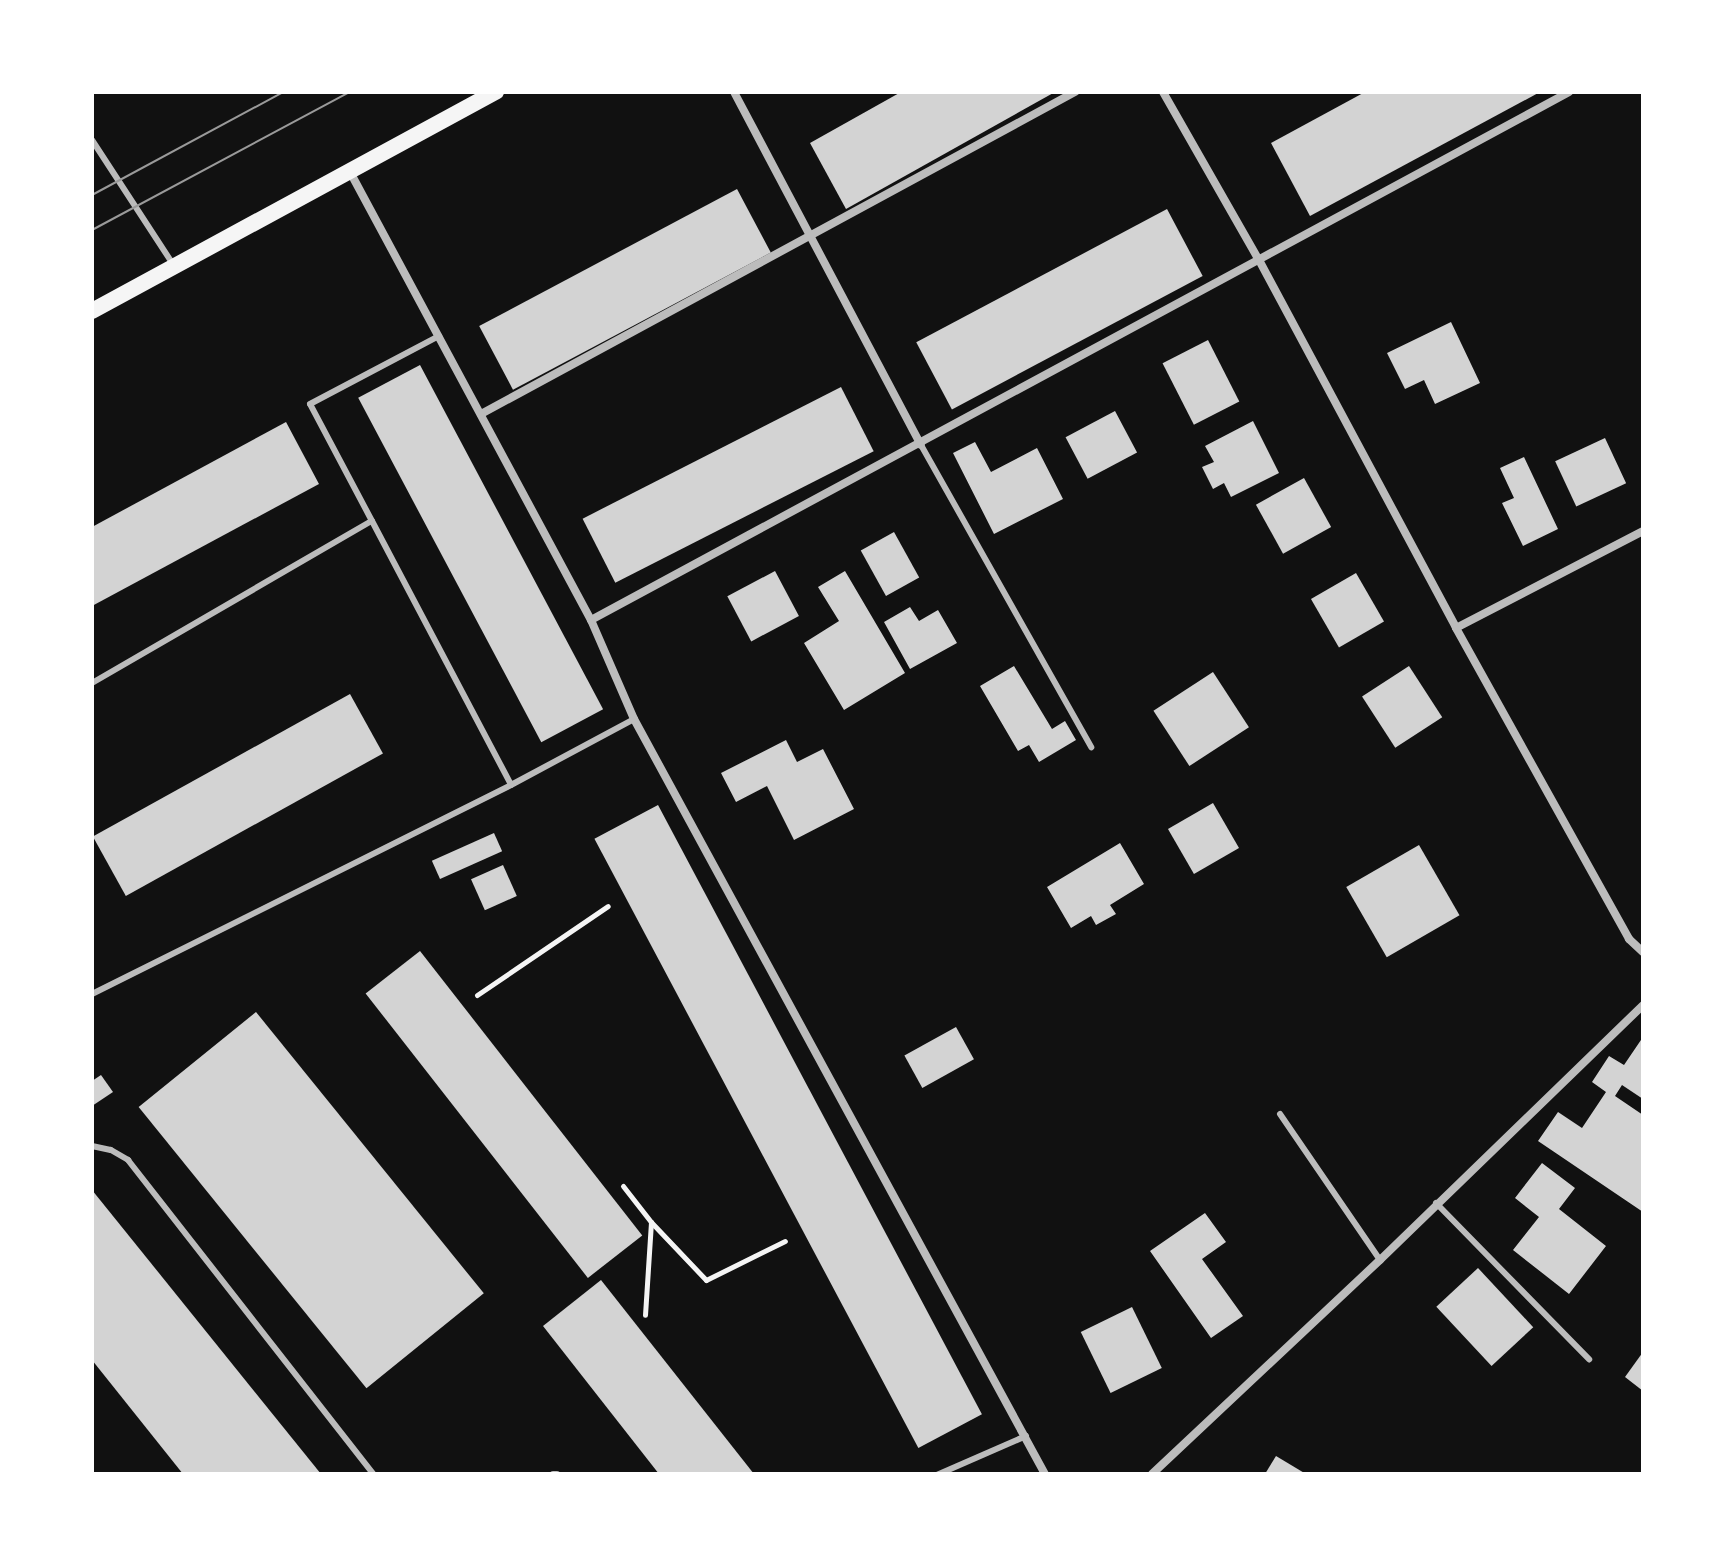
<!DOCTYPE html>
<style>
body{margin:0}
#map{position:relative;width:1735px;height:1566px;overflow:hidden;background:#111;font-family:"DejaVu Sans",sans-serif}
div>[style]{position:absolute}
.building>*{inset:0;background:#d3d3d3;transform-origin:0 0}
.path>*{height:5px;margin:-2.5px;padding:0 2.5px;transform-origin:2.5px;border-radius:2.5px;background:#f5f5f5}
.service>*{height:6px;margin:-3px;padding:0 3px;transform-origin:3px;border-radius:3px;background:#bcbcbc}
.minor>*{height:8px;margin:-4px;padding:0 4px;transform-origin:4px;border-radius:4px;background:#bcbcbc}
.secondary>*{height:16px;margin:-8px;padding:0 8px;transform-origin:8px;border-radius:8px;background:#f5f5f5}
.tram>*{height:2px;margin:-1px;padding:0 1px;transform-origin:1px;border-radius:1px;background:#9a9a9a}
span{translate:-50% -50%;white-space:nowrap;text-align:center;line-height:1.15;-webkit-text-stroke:8px #fff;paint-order:stroke}
.frame{position:absolute;inset:0;border:94px solid #fff;pointer-events:none}
</style>
<div id="map">
<div class="building">
<i style="clip-path:polygon(901px 92px,1055px 92px,846px 209px,810px 143px)"></i>
<i style="clip-path:polygon(1365px 92px,1540px 92px,1310px 216px,1271px 143px)"></i>
<i style="left:737px;top:189px;width:72px;height:292px;rotate:62deg"></i>
<i style="left:1167px;top:209px;width:76px;height:284px;rotate:62deg"></i>
<i style="clip-path:polygon(1451px 322px,1480px 383px,1435px 404px,1424px 380px,1405px 389px,1387px 353px)"></i>
<i style="left:1208px;top:340px;width:69px;height:51px;rotate:63deg"></i>
<i style="left:420px;top:365px;width:390px;height:70px;rotate:62deg"></i>
<i style="left:841px;top:387px;width:72px;height:290px;rotate:63deg"></i>
<i style="left:1115px;top:411px;width:47px;height:56px;rotate:62deg"></i>
<i style="clip-path:polygon(1253px 421px,1279px 473px,1231px 497px,1224px 483px,1213px 489px,1202px 467px,1214px 462px,1205px 446px)"></i>
<i style="clip-path:polygon(286px 422px,319px 484px,92px 606px,92px 527px)"></i>
<i style="left:1605px;top:438px;width:50px;height:55px;rotate:65deg"></i>
<i style="clip-path:polygon(975px 442px,991px 472px,1037px 448px,1063px 499px,994px 534px,953px 453px)"></i>
<i style="clip-path:polygon(1524px 457px,1558px 529px,1523px 546px,1502px 503px,1514px 498px,1500px 468px)"></i>
<i style="left:1304px;top:478px;width:56px;height:55px;rotate:61deg"></i>
<i style="left:894px;top:532px;width:52px;height:38px;rotate:61deg"></i>
<i style="left:775px;top:571px;width:51px;height:54px;rotate:62deg"></i>
<i style="clip-path:polygon(845px 571px,905px 673px,844px 710px,804px 643px,839px 621px,818px 587px)"></i>
<i style="left:1356px;top:573px;width:56px;height:52px;rotate:60deg"></i>
<i style="clip-path:polygon(910px 607px,919px 621px,938px 610px,957px 643px,910px 669px,884px 622px)"></i>
<i style="clip-path:polygon(1014px 666px,1052px 729px,1065px 721px,1076px 740px,1039px 762px,1029px 745px,1018px 751px,980px 686px)"></i>
<i style="left:1409px;top:666px;width:61px;height:56px;rotate:57deg"></i>
<i style="left:1213px;top:672px;width:66px;height:71px;rotate:57deg"></i>
<i style="left:350px;top:694px;width:68px;height:294px;rotate:61deg"></i>
<i style="clip-path:polygon(786px 740px,797px 762px,823px 749px,854px 809px,794px 840px,767px 786px,736px 802px,721px 773px)"></i>
<i style="left:1213px;top:803px;width:52px;height:52px;rotate:60deg"></i>
<i style="left:658px;top:805px;width:690px;height:72px;rotate:62deg"></i>
<i style="left:494px;top:833px;width:20px;height:68px;rotate:66deg"></i>
<i style="clip-path:polygon(1120px 843px,1144px 884px,1110px 905px,1116px 914px,1096px 925px,1091px 916px,1071px 928px,1047px 887px)"></i>
<i style="left:1419px;top:845px;width:81px;height:84px;rotate:60deg"></i>
<i style="left:503px;top:865px;width:34px;height:35px;rotate:66deg"></i>
<i style="left:420px;top:951px;width:361px;height:69px;rotate:52deg"></i>
<i style="left:256px;top:1012px;width:362px;height:151px;rotate:51deg"></i>
<i style="left:956px;top:1027px;width:37px;height:59px;rotate:61deg"></i>
<i style="clip-path:polygon(1643px 1037px,1643px 1099px,1622px 1085px,1615px 1096px,1643px 1115px,1643px 1212px,1538px 1141px,1558px 1112px,1582px 1128px,1606px 1092px,1592px 1082px,1609px 1056px,1624px 1065px)"></i>
<i style="clip-path:polygon(101px 1075px,113px 1092px,92px 1106px,92px 1081px)"></i>
<i style="clip-path:polygon(1542px 1163px,1575px 1188px,1559px 1209px,1606px 1246px,1569px 1294px,1513px 1250px,1539px 1217px,1515px 1198px)"></i>
<i style="clip-path:polygon(92px 1190px,321px 1474px,183px 1474px,92px 1360px)"></i>
<i style="clip-path:polygon(1205px 1213px,1226px 1242px,1202px 1259px,1243px 1316px,1211px 1338px,1150px 1251px)"></i>
<i style="left:1478px;top:1268px;width:81px;height:57px;rotate:47deg"></i>
<i style="clip-path:polygon(601px 1280px,754px 1474px,659px 1474px,543px 1326px)"></i>
<i style="left:1132px;top:1307px;width:68px;height:57px;rotate:64deg"></i>
<i style="clip-path:polygon(1643px 1352px,1643px 1391px,1625px 1377px)"></i>
<i style="clip-path:polygon(1276px 1456px,1306px 1474px,1265px 1474px)"></i>
</div>
<div class="path">
<i style="left:477px;top:995px;width:158px;rotate:-34.2deg"></i>
<i style="left:623px;top:1186px;width:46px;rotate:52.1deg"></i>
<i style="left:651px;top:1222px;width:93px;rotate:93.7deg"></i>
<i style="left:651px;top:1222px;width:80px;rotate:46.5deg"></i>
<i style="left:706px;top:1280px;width:88px;rotate:-26.3deg"></i>
</div>
<div class="service">
<i style="left:92px;top:140px;width:150px;rotate:56.9deg"></i>
<i style="left:921px;top:445px;width:347px;rotate:60.6deg"></i>
<i style="left:372px;top:521px;width:132px;rotate:-117.9deg"></i>
<i style="left:310px;top:404px;width:146px;rotate:-27.8deg"></i>
<i style="left:92px;top:683px;width:323px;rotate:-30.1deg"></i>
<i style="left:372px;top:521px;width:298px;rotate:62.2deg"></i>
<i style="left:92px;top:994px;width:468px;rotate:-26.5deg"></i>
<i style="left:511px;top:785px;width:140px;rotate:-28.2deg"></i>
<i style="left:1280px;top:1114px;width:177px;rotate:55.6deg"></i>
<i style="left:92px;top:1146px;width:19px;rotate:12deg"></i>
<i style="left:111px;top:1150px;width:20px;rotate:30deg"></i>
<i style="left:128px;top:1160px;width:398px;rotate:52deg"></i>
<i style="left:1436px;top:1203px;width:219px;rotate:45.6deg"></i>
<i style="left:553px;top:1474px;width:4px"></i>
<i style="left:939px;top:1474px;width:95px;rotate:-23.6deg"></i>
</div>
<div class="minor">
<i style="left:734px;top:92px;width:399px;rotate:62.1deg"></i>
<i style="left:1163px;top:92px;width:193px;rotate:60.3deg"></i>
<i style="left:1259px;top:260px;width:417px;rotate:61.8deg"></i>
<i style="left:1456px;top:628px;width:356px;rotate:60.9deg"></i>
<i style="left:1629px;top:939px;width:19px;rotate:43deg"></i>
<i style="left:349px;top:170px;width:511px;rotate:61.73deg"></i>
<i style="left:591px;top:620px;width:108px;rotate:66.5deg"></i>
<i style="left:634px;top:719px;width:860px;rotate:61.44deg"></i>
<i style="left:481px;top:414px;width:676px;rotate:-28.46deg"></i>
<i style="left:591px;top:620px;width:1111px;rotate:-28.36deg"></i>
<i style="left:1456px;top:628px;width:211px;rotate:-27.4deg"></i>
<i style="left:1152px;top:1474px;width:313px;rotate:-43.2deg"></i>
<i style="left:1380px;top:1260px;width:366px;rotate:-44.1deg"></i>
</div>
<div class="secondary">
<i style="left:92px;top:311px;width:460px;rotate:-28.5deg"></i>
</div>
<div class="tram">
<i style="left:92px;top:195px;width:217px;rotate:-28.3deg"></i>
<i style="left:92px;top:230px;width:292px;rotate:-28.2deg"></i>
</div>
<div class="frame"></div>
</div>
